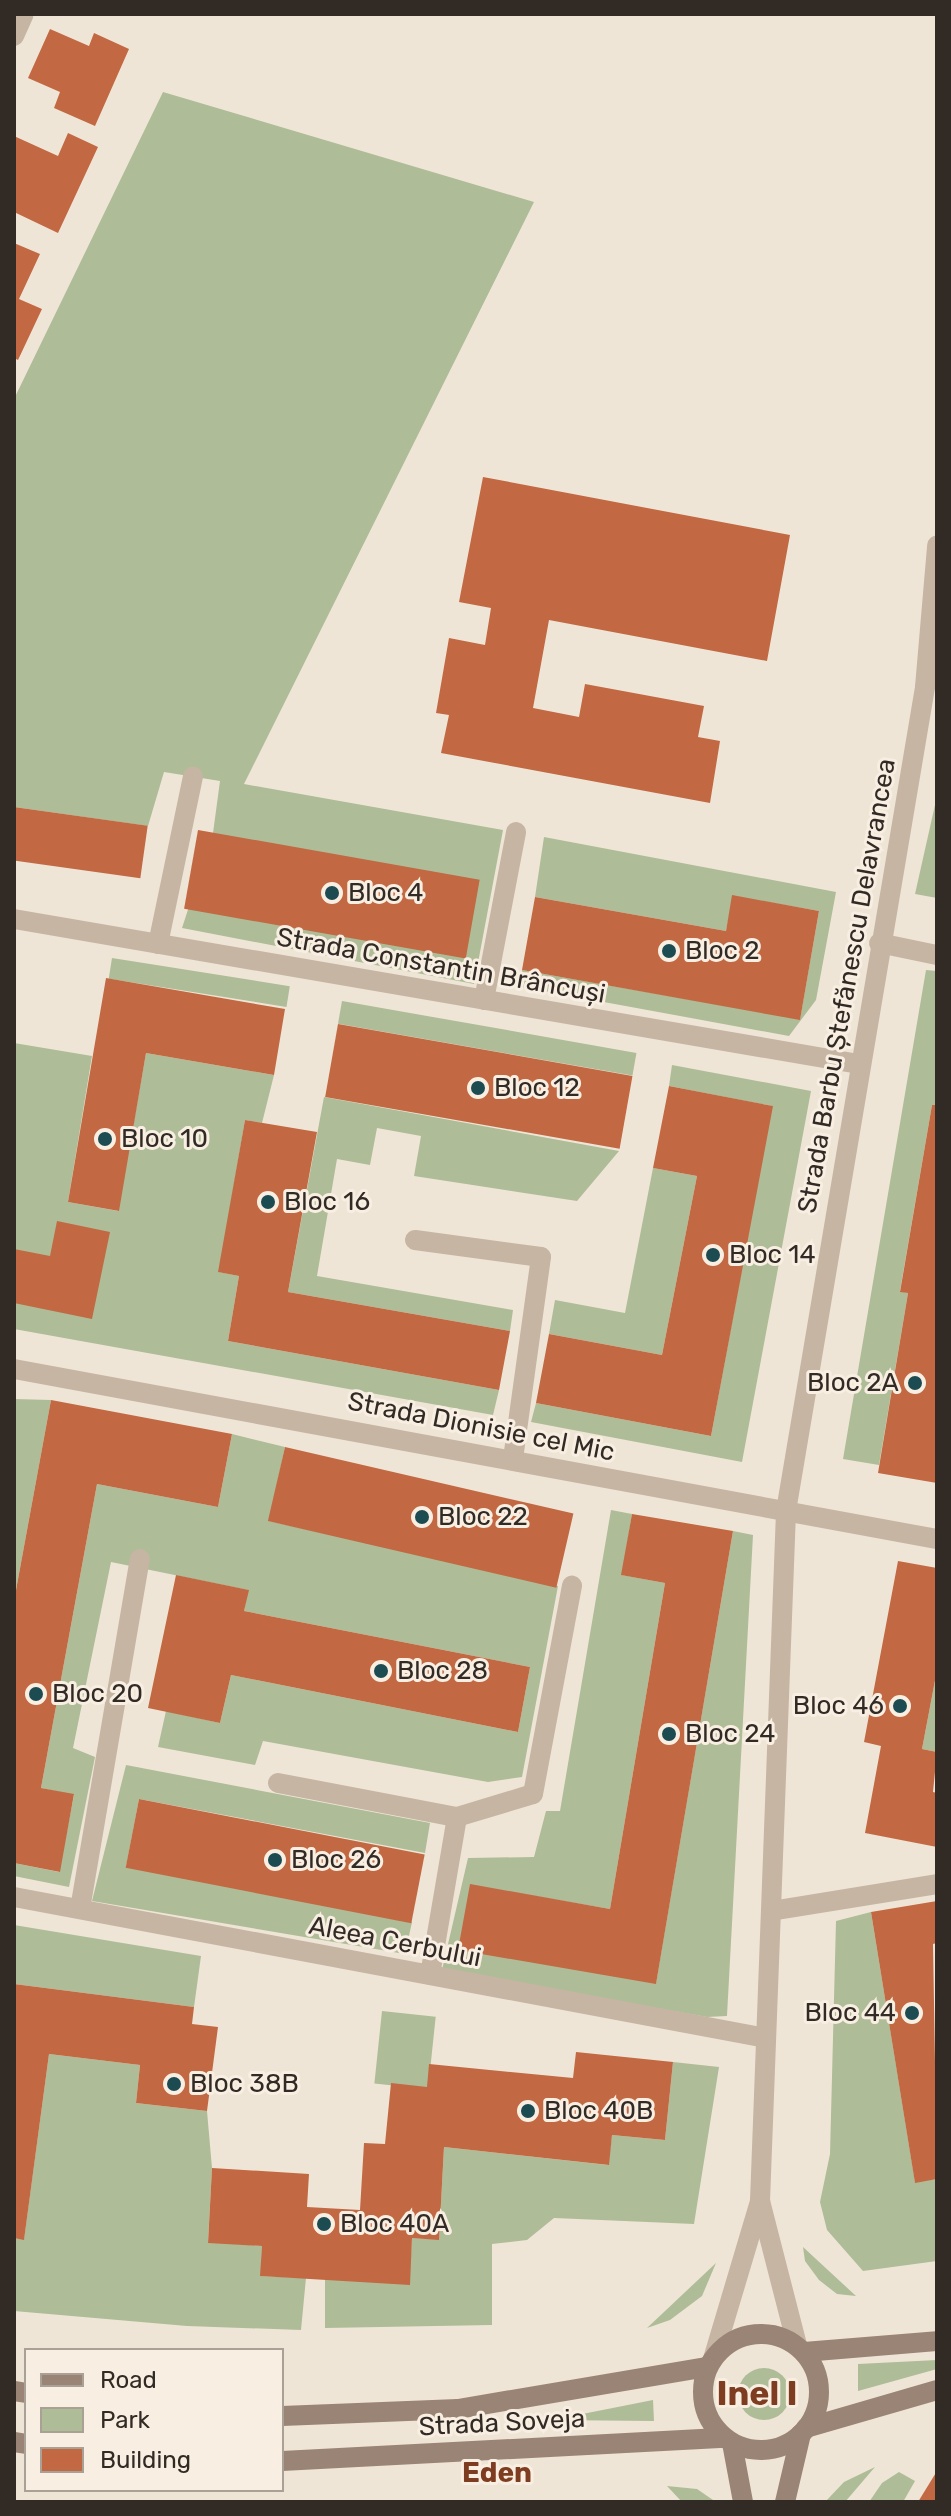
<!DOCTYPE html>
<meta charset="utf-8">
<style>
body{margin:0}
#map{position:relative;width:951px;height:2516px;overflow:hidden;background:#efe5d6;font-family:Rubik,sans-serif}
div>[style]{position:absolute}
.green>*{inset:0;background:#aebd97;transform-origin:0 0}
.round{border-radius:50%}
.building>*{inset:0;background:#c26842;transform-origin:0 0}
.lane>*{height:20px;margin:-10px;padding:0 10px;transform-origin:10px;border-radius:10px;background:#c6b5a3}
.street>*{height:20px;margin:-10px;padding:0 10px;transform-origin:10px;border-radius:10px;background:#c6b5a3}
.secondary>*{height:20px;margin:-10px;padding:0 10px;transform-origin:10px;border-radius:10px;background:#9a8475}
.secondary>.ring{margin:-10px;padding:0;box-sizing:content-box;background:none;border:20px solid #9a8475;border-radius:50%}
.dots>*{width:22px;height:22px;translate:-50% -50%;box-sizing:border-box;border:4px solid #f8efe2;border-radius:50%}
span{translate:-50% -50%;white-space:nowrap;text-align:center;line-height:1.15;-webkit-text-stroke:6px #f8efe2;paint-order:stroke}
.poi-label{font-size:26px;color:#322a25}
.left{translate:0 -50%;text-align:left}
.right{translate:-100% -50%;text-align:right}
.street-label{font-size:26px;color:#322a25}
.neighbourhood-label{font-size:28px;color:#7e3c21;font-weight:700}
.district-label{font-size:34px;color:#7e3c21;font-weight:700}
.frame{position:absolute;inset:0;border:16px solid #322a25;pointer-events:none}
.legend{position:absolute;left:24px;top:2348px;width:260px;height:144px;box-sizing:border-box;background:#f8efe2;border:2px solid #a9a096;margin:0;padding:10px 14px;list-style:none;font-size:24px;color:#322a25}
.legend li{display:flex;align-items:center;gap:16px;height:40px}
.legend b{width:40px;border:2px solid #a9a096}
</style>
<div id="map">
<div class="green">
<i style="clip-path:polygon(163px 92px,534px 202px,244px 784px,503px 830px,474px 984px,182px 928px,213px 833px,220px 781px,164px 772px,148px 826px,14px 807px,14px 399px)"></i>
<i style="clip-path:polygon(937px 796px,937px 898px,915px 894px)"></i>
<i style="clip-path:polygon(544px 837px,836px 892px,816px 1000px,789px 1036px,522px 987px,522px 970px,800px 1019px,819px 911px,733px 896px,726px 931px,535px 897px)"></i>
<i style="left:112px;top:958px;width:180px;height:21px;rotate:9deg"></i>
<i style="clip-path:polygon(926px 970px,937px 971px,937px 1105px,932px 1105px,900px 1291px,908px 1293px,879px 1465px,843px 1459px)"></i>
<i style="left:342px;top:1001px;width:299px;height:23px;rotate:10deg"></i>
<i style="clip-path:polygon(14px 1043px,92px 1056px,68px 1202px,118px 1211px,146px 1053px,274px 1075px,262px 1123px,245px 1120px,219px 1272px,239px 1276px,228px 1341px,499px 1390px,493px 1415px,14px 1329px)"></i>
<i style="clip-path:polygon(672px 1065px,811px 1091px,742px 1462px,531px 1422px,536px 1403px,711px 1436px,772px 1106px,669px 1086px)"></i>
<i style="clip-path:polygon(324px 1097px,619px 1151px,577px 1201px,414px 1176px,421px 1136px,377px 1128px,370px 1165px,337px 1159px,317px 1276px,513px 1310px,510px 1331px,288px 1292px)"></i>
<i style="clip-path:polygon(653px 1168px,697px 1176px,662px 1355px,549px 1334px,555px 1300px,625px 1313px)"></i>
<i style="clip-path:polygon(14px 1399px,51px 1400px,14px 1601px)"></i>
<i style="clip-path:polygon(232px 1434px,285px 1447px,269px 1521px,558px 1586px,522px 1777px,488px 1782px,263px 1741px,255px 1765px,158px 1747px,166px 1711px,220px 1723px,231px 1675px,518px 1732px,530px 1667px,244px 1611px,248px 1590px,111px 1562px,73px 1748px,95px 1757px,69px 1887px,14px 1876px,14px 1863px,59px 1872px,74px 1795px,41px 1788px,97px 1484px,218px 1507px)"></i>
<i style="clip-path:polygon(611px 1510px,632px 1514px,622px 1575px,665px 1583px,610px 1909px,470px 1885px,656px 1983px,733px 1531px,753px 1535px,727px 2016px,707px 2017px,442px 1970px,468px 1858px,534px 1857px,546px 1811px,560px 1811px)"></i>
<i style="clip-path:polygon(937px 1670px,937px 1752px,922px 1749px)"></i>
<i style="clip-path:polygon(126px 1765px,430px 1823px,425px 1853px,139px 1799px,126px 1867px,412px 1922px,405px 1954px,92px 1901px)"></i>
<i style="clip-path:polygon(871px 1912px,915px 2182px,937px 2179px,937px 2261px,863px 2271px,827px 2230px,820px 2202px,830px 2154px,836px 1921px)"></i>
<i style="clip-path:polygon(14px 1925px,201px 1956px,194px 2007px,14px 1984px)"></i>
<i style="left:382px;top:2011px;width:54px;height:73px;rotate:6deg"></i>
<i style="clip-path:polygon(49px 2054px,140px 2065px,136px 2103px,207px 2111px,212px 2168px,208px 2242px,262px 2246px,261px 2276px,306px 2278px,301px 2330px,187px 2326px,14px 2311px,14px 2238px,24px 2239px)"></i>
<i style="clip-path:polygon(673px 2062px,719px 2067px,694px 2224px,554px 2218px,527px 2240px,492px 2244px,492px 2325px,325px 2328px,325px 2279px,409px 2284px,412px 2238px,439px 2239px,444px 2147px,608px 2165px,612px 2135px,665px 2140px)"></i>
<i style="clip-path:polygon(803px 2247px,856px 2296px,837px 2294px,819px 2280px,805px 2261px)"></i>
<i style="clip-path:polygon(716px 2263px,702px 2296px,670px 2320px,647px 2328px)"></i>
<i style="clip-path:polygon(937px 2360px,937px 2369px,858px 2391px,858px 2364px)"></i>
<i class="round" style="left:738px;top:2368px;width:52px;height:52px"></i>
<i style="clip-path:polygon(653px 2400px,654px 2421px,552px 2420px)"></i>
<i style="clip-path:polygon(875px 2467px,845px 2502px,825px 2502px,844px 2482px)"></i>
<i style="clip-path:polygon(899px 2472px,915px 2481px,903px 2502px,869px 2502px,882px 2483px)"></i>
<i style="clip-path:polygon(667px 2486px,697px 2489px,716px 2502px,682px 2502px)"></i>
</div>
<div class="building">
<i style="clip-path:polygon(50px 29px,89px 46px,94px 33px,129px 49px,95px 126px,54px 108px,60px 92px,28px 78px)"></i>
<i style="clip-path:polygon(68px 133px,98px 147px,58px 233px,14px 212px,14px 136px,58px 156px)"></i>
<i style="clip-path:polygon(14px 243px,40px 254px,19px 299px,42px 309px,18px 360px,14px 358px)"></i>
<i style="clip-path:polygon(483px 477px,790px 535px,767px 661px,549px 620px,533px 708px,579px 717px,585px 684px,704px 706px,698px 737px,720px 741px,710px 803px,441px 753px,449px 715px,436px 713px,449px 638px,485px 645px,491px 608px,459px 602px)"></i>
<i style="left:14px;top:807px;width:135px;height:53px;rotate:8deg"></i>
<i style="left:198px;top:830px;width:286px;height:80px;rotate:10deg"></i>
<i style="clip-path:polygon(732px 895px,819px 911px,800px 1020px,522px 970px,535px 897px,726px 931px)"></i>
<i style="clip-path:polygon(106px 978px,285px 1009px,274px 1075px,146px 1053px,119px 1211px,68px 1202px)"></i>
<i style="left:338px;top:1024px;width:299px;height:74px;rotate:10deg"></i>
<i style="clip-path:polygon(669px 1086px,773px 1106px,711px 1436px,536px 1403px,549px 1334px,662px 1355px,697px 1176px,653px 1168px)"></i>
<i style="clip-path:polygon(932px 1105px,937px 1105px,937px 1483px,878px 1473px,908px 1293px,900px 1292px)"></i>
<i style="clip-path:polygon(245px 1120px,317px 1132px,288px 1292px,510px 1331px,499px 1390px,228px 1341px,239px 1276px,218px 1272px)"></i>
<i style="clip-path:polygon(57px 1221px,110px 1232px,92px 1319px,14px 1303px,14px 1249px,50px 1256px)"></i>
<i style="clip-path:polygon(51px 1400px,232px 1434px,218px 1507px,97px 1484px,41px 1788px,74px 1794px,60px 1872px,14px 1863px,14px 1601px)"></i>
<i style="left:285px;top:1447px;width:296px;height:76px;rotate:13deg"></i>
<i style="clip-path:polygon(632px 1514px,733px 1531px,656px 1984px,458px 1950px,470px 1884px,610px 1909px,665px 1583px,621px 1575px)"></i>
<i style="clip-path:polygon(898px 1561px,937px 1568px,937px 1670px,922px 1749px,937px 1752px,933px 1792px,937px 1793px,937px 1847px,865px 1833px,881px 1746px,864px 1742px)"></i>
<i style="clip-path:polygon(176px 1575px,249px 1590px,244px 1611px,530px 1667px,518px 1732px,231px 1675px,220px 1723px,148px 1708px)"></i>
<i style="left:139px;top:1799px;width:291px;height:70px;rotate:11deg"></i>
<i style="clip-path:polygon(937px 1901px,937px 1943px,933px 1944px,937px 2179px,915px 2183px,871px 1912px)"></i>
<i style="clip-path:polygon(14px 1984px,194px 2007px,192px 2024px,218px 2027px,207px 2111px,136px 2103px,140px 2065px,49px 2054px,24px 2240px,14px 2238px)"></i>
<i style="clip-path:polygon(576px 2052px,673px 2062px,665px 2140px,612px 2135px,609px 2165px,444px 2147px,439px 2240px,412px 2238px,410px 2285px,260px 2276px,262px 2246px,208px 2243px,212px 2168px,309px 2174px,307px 2207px,360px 2210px,364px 2143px,385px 2144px,391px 2083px,427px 2087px,429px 2064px,573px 2078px)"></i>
<i style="clip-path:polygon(937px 2471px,937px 2502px,918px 2502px)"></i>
</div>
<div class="lane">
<i style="left:879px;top:943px;width:59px;rotate:11.7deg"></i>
<i style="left:158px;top:944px;width:171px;rotate:-78.2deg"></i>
<i style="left:484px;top:1000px;width:171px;rotate:-79.2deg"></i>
<i style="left:415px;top:1240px;width:127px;rotate:7.7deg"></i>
<i style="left:541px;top:1257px;width:205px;rotate:97.9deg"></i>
<i style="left:278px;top:1783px;width:182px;rotate:10.8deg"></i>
<i style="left:80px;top:1909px;width:355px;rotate:-80.3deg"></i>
<i style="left:771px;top:1911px;width:168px;rotate:-9.2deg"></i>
<i style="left:430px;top:1975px;width:160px;rotate:-80.3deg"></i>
<i style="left:457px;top:1817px;width:79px;rotate:-16.8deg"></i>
<i style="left:533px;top:1794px;width:212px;rotate:-79.4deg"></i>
</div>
<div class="street">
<i style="left:14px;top:36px;width:24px;rotate:-66deg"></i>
<i style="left:14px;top:919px;width:857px;rotate:9.74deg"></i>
<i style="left:14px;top:1369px;width:939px;rotate:10.44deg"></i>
<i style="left:14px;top:1897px;width:765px;rotate:10.62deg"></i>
<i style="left:760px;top:2201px;width:149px;rotate:75.6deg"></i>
<i style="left:713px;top:2359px;width:165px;rotate:-73.4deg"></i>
<i style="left:760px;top:2201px;width:690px;rotate:-87.84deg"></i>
<i style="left:786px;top:1511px;width:836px;rotate:-80.42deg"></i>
<i style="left:925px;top:687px;width:142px;rotate:-85.1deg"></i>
</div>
<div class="secondary">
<i class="ring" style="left:703px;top:2334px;width:96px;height:96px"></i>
<i style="left:804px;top:2352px;width:133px;rotate:-4.7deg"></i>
<i style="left:14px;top:2391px;width:12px;rotate:9deg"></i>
<i style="left:282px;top:2416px;width:176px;rotate:-2.3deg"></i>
<i style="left:458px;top:2409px;width:253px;rotate:-9.6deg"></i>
<i style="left:806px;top:2428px;width:136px;rotate:-16.2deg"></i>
<i style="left:14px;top:2442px;width:12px;rotate:9deg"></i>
<i style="left:732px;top:2443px;width:60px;rotate:79.4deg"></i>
<i style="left:282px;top:2461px;width:443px;rotate:-3deg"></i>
<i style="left:785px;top:2502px;width:70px;rotate:-76.8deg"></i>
</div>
<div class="dots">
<i style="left:332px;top:893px;background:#1c4b51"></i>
<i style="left:669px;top:951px;background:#1c4b51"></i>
<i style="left:478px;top:1088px;background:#1c4b51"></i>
<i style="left:105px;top:1139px;background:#1c4b51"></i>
<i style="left:268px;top:1202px;background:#1c4b51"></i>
<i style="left:713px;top:1255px;background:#1c4b51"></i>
<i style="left:915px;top:1383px;background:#1c4b51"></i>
<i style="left:422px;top:1517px;background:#1c4b51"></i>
<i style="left:381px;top:1671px;background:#1c4b51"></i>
<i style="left:36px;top:1694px;background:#1c4b51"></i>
<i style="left:900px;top:1706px;background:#1c4b51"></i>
<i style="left:669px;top:1734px;background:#1c4b51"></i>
<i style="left:275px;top:1860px;background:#1c4b51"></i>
<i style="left:912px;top:2013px;background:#1c4b51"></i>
<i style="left:174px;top:2084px;background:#1c4b51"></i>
<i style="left:528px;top:2111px;background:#1c4b51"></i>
<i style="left:324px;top:2224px;background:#1c4b51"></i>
</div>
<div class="poi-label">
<span class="left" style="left:348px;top:893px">Bloc 4</span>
<span class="left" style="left:685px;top:951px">Bloc 2</span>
<span class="left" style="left:494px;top:1088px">Bloc 12</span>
<span class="left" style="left:121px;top:1139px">Bloc 10</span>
<span class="left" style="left:284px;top:1202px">Bloc 16</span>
<span class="left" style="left:729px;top:1255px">Bloc 14</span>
<span class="right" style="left:899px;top:1383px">Bloc 2A</span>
<span class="left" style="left:438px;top:1517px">Bloc 22</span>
<span class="left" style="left:397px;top:1671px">Bloc 28</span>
<span class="left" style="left:52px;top:1694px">Bloc 20</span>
<span class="right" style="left:884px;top:1706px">Bloc 46</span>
<span class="left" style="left:685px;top:1734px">Bloc 24</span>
<span class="left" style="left:291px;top:1860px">Bloc 26</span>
<span class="right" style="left:896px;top:2013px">Bloc 44</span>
<span class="left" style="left:190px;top:2084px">Bloc 38B</span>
<span class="left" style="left:544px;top:2111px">Bloc 40B</span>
<span class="left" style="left:340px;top:2224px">Bloc 40A</span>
</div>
<div class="street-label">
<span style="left:441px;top:966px;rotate:10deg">Strada Constantin Brâncuși</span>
<span style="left:847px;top:986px;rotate:-80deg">Strada Barbu Ștefănescu Delavrancea</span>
<span style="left:481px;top:1427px;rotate:11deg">Strada Dionisie cel Mic</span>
<span style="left:395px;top:1942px;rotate:11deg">Aleea Cerbului</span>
<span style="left:502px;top:2423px;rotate:-3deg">Strada Soveja</span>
</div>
<div class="neighbourhood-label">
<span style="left:497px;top:2473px">Eden</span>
</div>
<div class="district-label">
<span style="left:757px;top:2394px">Inel I</span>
</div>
<div class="frame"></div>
<ul class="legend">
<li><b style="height:10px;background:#9a8475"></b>Road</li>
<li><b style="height:22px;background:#aebd97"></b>Park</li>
<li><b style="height:22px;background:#c26842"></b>Building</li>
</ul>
</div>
